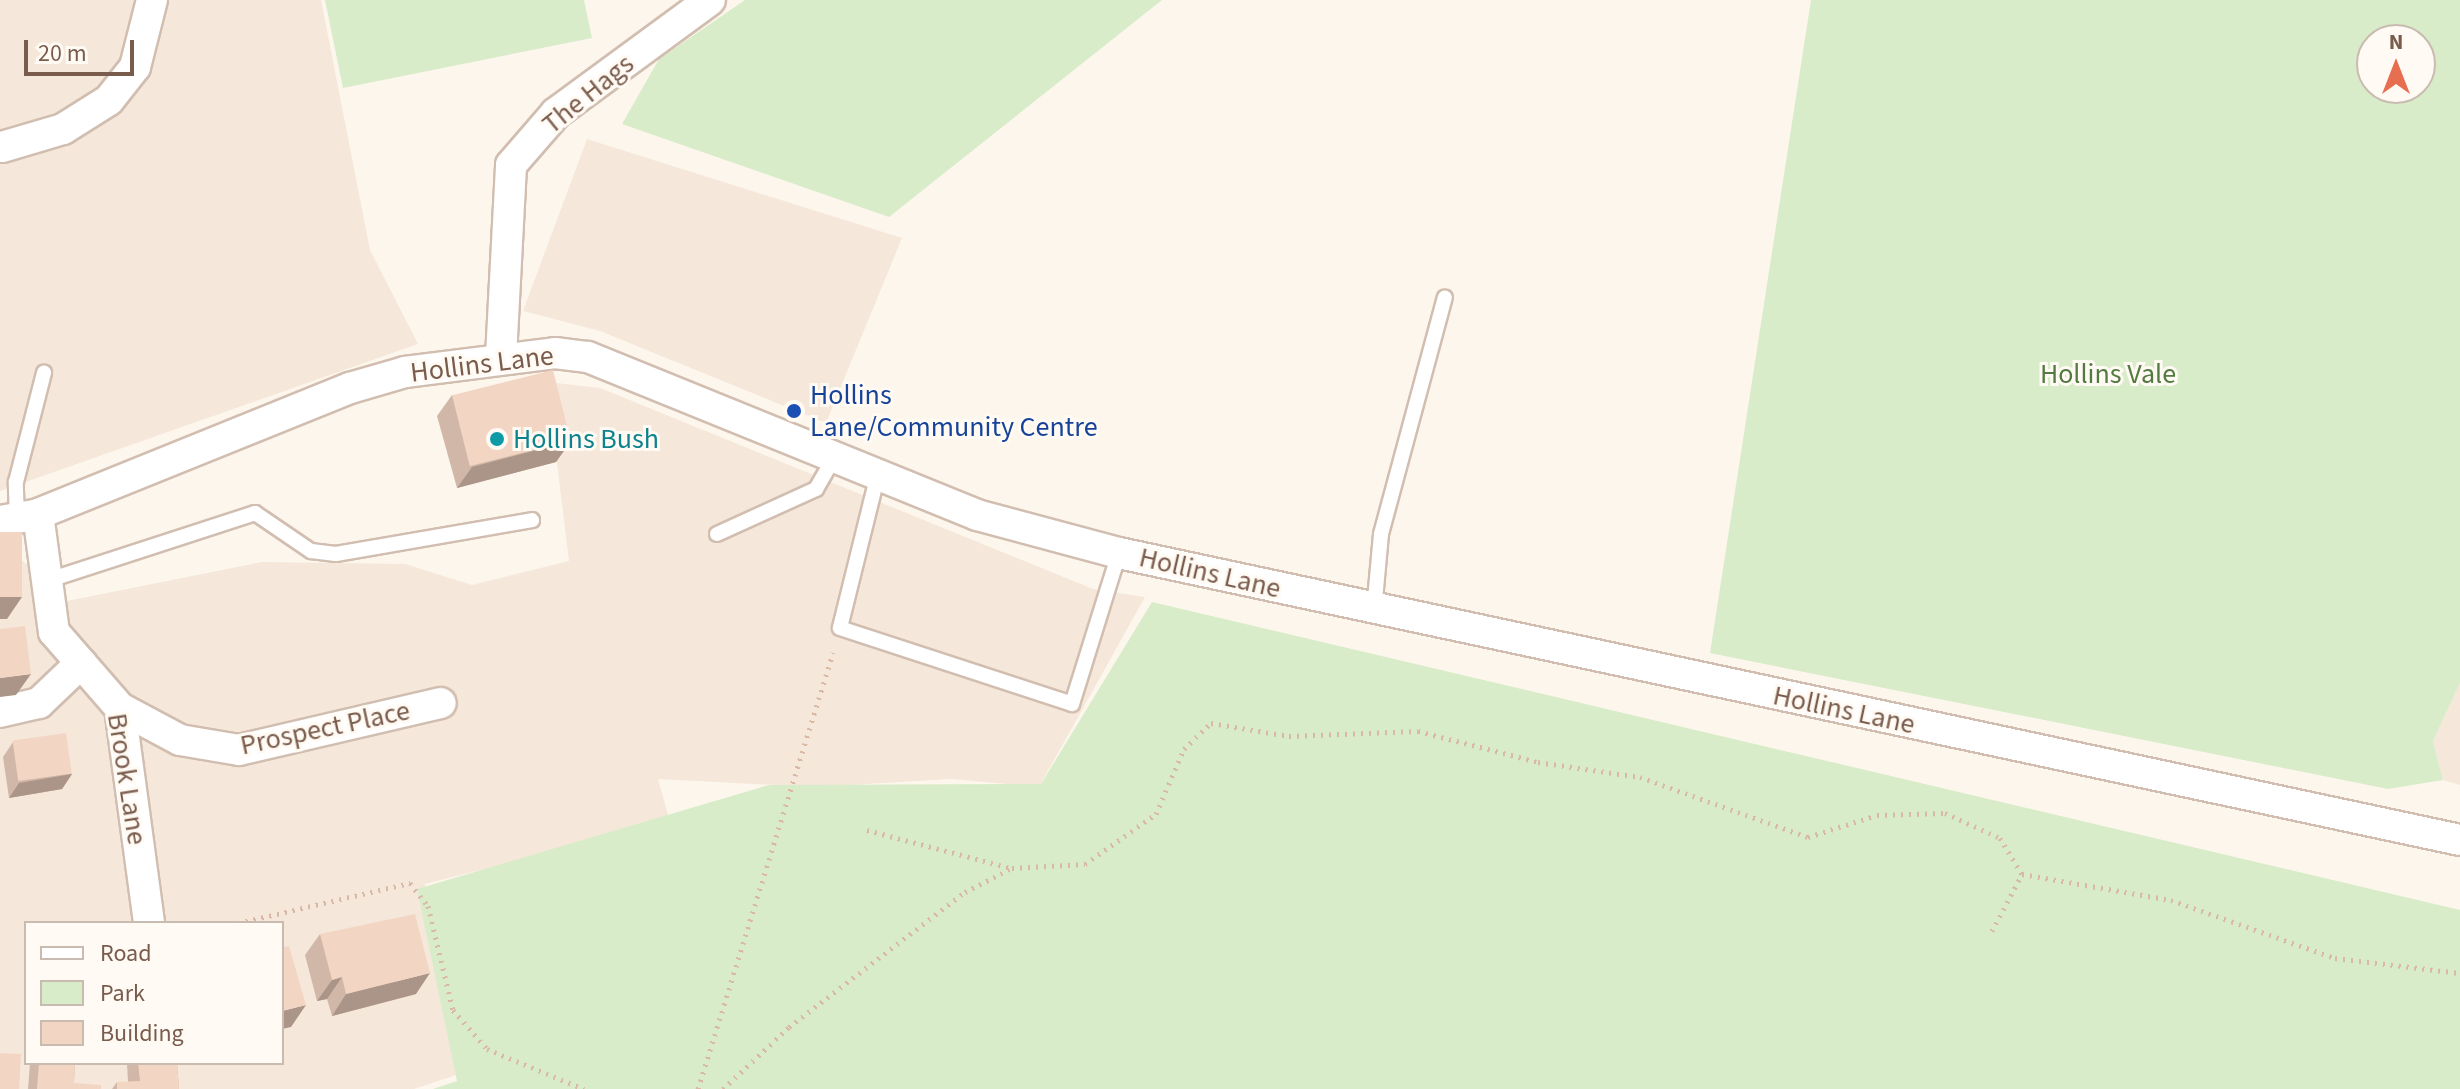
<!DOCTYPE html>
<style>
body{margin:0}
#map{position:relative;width:2460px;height:1089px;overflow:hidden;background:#fdf6ec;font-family:"Source Sans 3",sans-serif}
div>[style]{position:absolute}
.residential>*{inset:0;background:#f5e8da}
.green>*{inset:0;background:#d8ecc9}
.path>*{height:5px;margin-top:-2.5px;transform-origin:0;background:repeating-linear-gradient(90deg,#d9b8a5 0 2px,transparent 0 8px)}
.roads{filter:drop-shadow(2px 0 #d1beb0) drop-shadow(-2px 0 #d1beb0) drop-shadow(0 2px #d1beb0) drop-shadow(0 -2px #d1beb0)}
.service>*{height:14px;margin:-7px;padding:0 7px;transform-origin:7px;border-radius:7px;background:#fff}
.minor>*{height:30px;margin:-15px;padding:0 15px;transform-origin:15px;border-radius:15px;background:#fff}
.wall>*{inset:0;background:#d1b7a8}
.shaded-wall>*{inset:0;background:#aa9588}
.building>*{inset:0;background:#f3d5c3;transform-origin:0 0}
.dots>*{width:22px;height:22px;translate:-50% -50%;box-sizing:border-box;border:4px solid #fffaf3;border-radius:50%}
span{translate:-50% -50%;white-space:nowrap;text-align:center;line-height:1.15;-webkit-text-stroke:6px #fffaf3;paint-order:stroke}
.street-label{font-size:28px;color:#7a5c4d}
.park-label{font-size:28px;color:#537a41}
.transit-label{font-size:28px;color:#164399}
.left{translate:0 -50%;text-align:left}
.culture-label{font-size:28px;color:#0d838f}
.legend{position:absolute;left:24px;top:921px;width:260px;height:144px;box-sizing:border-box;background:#fffaf3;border:2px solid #cabbb1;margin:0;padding:10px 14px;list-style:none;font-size:24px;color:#7a5c4d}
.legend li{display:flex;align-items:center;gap:16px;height:40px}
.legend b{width:40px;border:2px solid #cabbb1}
.north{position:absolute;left:2356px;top:24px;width:80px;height:80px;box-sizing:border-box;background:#fffaf3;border:2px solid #cabbb1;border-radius:50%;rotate:0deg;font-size:22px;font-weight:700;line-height:32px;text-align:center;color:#7a5c4d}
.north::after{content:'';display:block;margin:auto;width:28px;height:36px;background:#e76f51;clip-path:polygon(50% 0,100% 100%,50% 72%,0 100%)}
.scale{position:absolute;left:24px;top:40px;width:110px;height:36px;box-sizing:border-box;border:4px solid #7a5c4d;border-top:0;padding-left:10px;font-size:24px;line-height:28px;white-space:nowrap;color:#7a5c4d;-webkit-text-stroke:6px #fffaf3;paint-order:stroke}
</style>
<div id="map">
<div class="residential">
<i style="clip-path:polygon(0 0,321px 0,370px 250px,418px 344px,0 491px)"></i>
<i style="clip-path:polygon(587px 139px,902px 238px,826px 423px,600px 331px,523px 311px)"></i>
<i style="clip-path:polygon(evenodd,547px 382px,600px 388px,1093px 589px,1145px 597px,1039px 787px,951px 779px,815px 787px,658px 779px,670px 822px,425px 884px,462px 1073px,414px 1089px,0 1089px,0 552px,15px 554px,67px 601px,262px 562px,405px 564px,472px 585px,569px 561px,547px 382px,26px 923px,282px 923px,282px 1063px,26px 1063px,26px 923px)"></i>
<i style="clip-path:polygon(2460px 683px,2460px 785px,2443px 780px,2433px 741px)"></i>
</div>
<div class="green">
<i style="clip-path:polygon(325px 0,584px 0,592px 38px,343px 88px)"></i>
<i style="clip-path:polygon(745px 0,1162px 0,889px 217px,622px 124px,659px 59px)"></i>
<i style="clip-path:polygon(evenodd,1811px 0,2460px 0,2460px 683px,2433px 741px,2443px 780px,2388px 789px,1710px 653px,1811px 0,2420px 40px,2420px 88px,2372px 88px,2372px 40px,2420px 40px)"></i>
<i style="clip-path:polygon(1152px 602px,2460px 910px,2460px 1089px,433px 1089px,457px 1081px,417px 889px,769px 785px,1041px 784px)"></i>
</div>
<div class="path">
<i style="left:867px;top:830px;width:149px;rotate:14.8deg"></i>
<i style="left:238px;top:923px;width:177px;rotate:-13.1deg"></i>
<i style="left:410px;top:883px;width:29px;rotate:52deg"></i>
<i style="left:428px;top:906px;width:107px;rotate:76.5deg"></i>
<i style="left:453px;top:1010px;width:52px;rotate:48.9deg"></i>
<i style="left:487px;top:1049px;width:105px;rotate:22.4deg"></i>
<i style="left:1992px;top:931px;width:64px;rotate:-62.2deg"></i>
<i style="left:698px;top:1089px;width:457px;rotate:-72.8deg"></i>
<i style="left:723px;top:1089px;width:91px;rotate:-43.2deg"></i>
<i style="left:789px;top:1027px;width:222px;rotate:-37.5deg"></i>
<i style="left:965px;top:892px;width:53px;rotate:-27.1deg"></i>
<i style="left:1012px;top:868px;width:73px;rotate:-3.1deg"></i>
<i style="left:1085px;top:864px;width:87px;rotate:-35.2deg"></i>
<i style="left:1156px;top:814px;width:71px;rotate:-66.7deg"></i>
<i style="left:1184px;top:749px;width:37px;rotate:-44deg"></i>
<i style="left:1211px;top:723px;width:79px;rotate:9.5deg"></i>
<i style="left:1289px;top:736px;width:129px;rotate:-2.2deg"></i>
<i style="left:1418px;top:731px;width:124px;rotate:14.5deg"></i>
<i style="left:1538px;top:762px;width:103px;rotate:8.4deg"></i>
<i style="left:1640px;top:777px;width:178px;rotate:19.7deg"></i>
<i style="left:1808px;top:837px;width:72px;rotate:-17.7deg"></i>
<i style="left:1877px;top:815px;width:68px;rotate:-1.7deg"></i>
<i style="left:1945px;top:813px;width:60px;rotate:24.4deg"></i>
<i style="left:2000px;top:838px;width:42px;rotate:58.6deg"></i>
<i style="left:2022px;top:874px;width:151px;rotate:9.9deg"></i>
<i style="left:2171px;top:900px;width:174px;rotate:19.5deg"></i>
<i style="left:2335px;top:958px;width:126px;rotate:6.8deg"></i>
</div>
<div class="roads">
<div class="service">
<i style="left:877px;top:478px;width:154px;rotate:103.9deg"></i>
<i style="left:840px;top:628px;width:244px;rotate:18.1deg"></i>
<i style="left:1072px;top:704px;width:158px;rotate:-72.7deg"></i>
<i style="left:17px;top:519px;width:37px;rotate:-92deg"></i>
<i style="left:16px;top:482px;width:113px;rotate:-75.6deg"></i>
<i style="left:717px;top:534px;width:109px;rotate:-24.4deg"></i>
<i style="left:816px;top:489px;width:36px;rotate:-60deg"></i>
<i style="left:46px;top:581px;width:220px;rotate:-18deg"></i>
<i style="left:255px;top:513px;width:68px;rotate:34.2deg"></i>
<i style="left:311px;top:551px;width:25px;rotate:7deg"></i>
<i style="left:336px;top:554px;width:199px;rotate:-9.8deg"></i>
<i style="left:1374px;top:611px;width:77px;rotate:-84.8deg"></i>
<i style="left:1381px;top:534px;width:245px;rotate:-74.9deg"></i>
</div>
<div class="minor">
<i style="left:2px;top:147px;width:64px;rotate:-16.4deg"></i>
<i style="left:63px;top:129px;width:54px;rotate:-32.2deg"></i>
<i style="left:109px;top:100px;width:42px;rotate:-51.8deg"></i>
<i style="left:135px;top:67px;width:69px;rotate:-75.8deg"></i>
<i style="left:501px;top:357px;width:192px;rotate:-87deg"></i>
<i style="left:511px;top:165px;width:69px;rotate:-49.1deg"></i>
<i style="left:556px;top:113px;width:191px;rotate:-36.3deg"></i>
<i style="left:38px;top:514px;width:119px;rotate:82.3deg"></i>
<i style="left:54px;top:632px;width:101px;rotate:49deg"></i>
<i style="left:120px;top:708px;width:217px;rotate:82.3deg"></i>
<i style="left:0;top:521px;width:39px;rotate:-10deg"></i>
<i style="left:38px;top:514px;width:336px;rotate:-22deg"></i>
<i style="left:350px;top:388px;width:57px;rotate:-16.2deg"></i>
<i style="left:405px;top:372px;width:151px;rotate:-7.2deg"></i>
<i style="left:555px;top:353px;width:33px;rotate:7deg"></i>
<i style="left:588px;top:357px;width:420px;rotate:22.1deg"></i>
<i style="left:977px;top:515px;width:147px;rotate:15deg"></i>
<i style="left:1119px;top:553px;width:1371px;rotate:12.08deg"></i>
<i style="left:120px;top:708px;width:68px;rotate:28.1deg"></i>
<i style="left:180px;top:740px;width:60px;rotate:9.6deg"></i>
<i style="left:239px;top:750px;width:207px;rotate:-13.1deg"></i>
<i style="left:0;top:712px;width:40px;rotate:-13deg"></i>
<i style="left:39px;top:703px;width:58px;rotate:-43.6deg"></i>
</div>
</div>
<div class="wall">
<i style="clip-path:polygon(452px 395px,571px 441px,556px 462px,457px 488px,437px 416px)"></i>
<i style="clip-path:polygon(13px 742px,72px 774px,62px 789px,9px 798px,3px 757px)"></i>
<i style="clip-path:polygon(320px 934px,416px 994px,332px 1016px,327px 999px,317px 1001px,305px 955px)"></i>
<i style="clip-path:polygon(30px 1063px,75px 1063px,74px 1083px,101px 1089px,28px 1089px)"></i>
<i style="clip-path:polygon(127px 1063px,177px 1063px,179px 1089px,112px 1089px,117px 1082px,128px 1082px)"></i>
</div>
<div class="shaded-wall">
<i style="clip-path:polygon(571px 441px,556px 462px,457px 488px,472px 467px)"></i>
<i style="clip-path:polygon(0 597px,22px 597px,7px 619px,0 619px)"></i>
<i style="clip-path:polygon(31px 674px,16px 695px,0 697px,0 678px)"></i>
<i style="clip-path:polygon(72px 774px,62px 789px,9px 798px,19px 783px)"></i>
<i style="clip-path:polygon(430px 973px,416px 994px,332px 1016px,346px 994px)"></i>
<i style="clip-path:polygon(342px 977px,327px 999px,317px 1001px,332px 980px)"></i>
<i style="clip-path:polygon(306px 1005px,291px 1027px,282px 1029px,282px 1011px)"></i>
</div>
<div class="building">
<i style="left:553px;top:370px;width:73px;height:104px;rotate:76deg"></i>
<i style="left:0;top:532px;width:22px;height:65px"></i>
<i style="clip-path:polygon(25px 626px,31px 674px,0 678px,0 629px)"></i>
<i style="left:66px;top:733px;width:41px;height:54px;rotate:82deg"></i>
<i style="clip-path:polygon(415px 914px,430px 973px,346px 994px,342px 977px,332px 980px,320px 934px)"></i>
<i style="clip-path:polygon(289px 946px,306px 1005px,282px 1011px,282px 948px)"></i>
<i style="left:0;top:1053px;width:21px;height:36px;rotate:3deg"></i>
<i style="clip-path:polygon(39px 1063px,75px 1063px,74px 1083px,101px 1085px,101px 1089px,37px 1089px)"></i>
<i style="clip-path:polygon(138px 1063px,177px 1063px,179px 1089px,117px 1089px,117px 1082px,140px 1081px)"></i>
</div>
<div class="dots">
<i style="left:794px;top:411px;background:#1a4fb4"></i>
<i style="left:497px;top:439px;background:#0f9aa8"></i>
</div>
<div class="street-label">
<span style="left:588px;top:94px;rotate:-39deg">The Hags</span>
<span style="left:482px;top:364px;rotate:-7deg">Hollins Lane</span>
<span style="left:1210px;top:573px;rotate:13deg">Hollins Lane</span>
<span style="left:1844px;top:710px;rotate:12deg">Hollins Lane</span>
<span style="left:325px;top:728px;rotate:-12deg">Prospect Place</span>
<span style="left:127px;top:779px;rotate:81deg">Brook Lane</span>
</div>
<div class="park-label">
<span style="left:2108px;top:374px">Hollins Vale</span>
</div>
<div class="transit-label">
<span class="left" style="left:810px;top:411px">Hollins<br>Lane/Community Centre</span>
</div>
<div class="culture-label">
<span class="left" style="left:513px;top:439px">Hollins Bush</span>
</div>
<ul class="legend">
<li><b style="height:10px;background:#fff"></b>Road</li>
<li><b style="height:22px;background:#d8ecc9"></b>Park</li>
<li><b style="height:22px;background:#f3d5c3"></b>Building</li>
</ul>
<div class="north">N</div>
<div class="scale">20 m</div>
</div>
